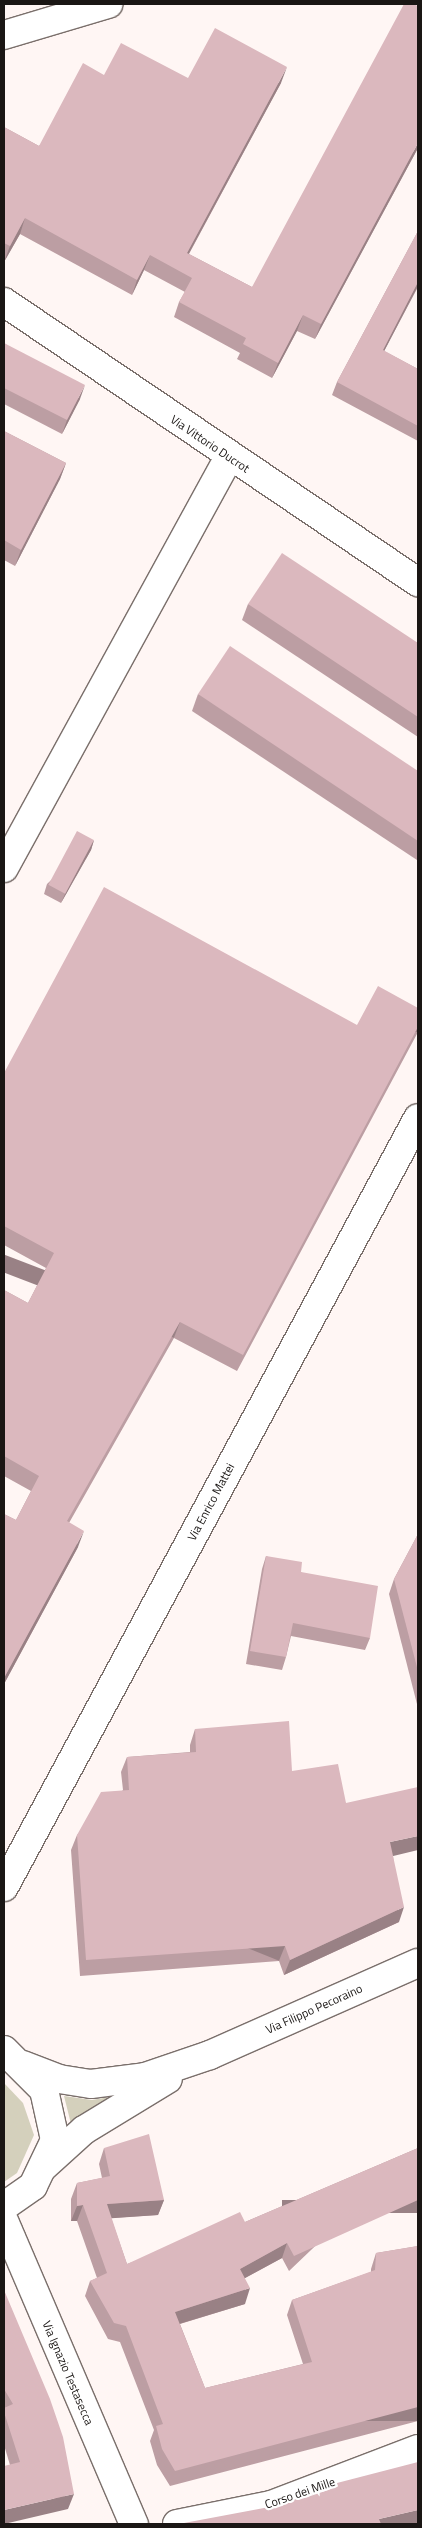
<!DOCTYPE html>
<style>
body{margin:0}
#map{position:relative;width:422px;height:2528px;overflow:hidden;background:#fff6f4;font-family:"Titillium Web",sans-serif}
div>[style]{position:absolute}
.green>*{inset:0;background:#d4d0bc}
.roads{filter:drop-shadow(1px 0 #7a6f6b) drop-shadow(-1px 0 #7a6f6b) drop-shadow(0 1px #7a6f6b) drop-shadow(0 -1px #7a6f6b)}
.minor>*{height:28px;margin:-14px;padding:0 14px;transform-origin:14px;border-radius:14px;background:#fff}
.wall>*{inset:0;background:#bc9ea3}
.shaded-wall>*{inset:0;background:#998185;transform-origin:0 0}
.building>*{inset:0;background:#dbb8be;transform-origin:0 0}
span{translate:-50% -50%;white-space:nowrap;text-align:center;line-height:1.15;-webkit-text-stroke:4.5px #fff;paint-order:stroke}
.street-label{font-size:12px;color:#1a1614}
.frame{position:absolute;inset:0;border:5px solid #1a1614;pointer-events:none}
</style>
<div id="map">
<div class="green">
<i style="clip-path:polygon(4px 2083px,23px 2103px,34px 2135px,17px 2173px,4px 2182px)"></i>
<i style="clip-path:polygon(121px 2095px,86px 2113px,71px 2124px,64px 2096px,92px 2100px)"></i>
</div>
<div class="roads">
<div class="minor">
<i style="left:4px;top:35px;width:109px;rotate:-16.6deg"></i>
<i style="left:4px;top:302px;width:500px;rotate:34.1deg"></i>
<i style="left:4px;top:868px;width:469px;rotate:-61.3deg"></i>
<i style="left:4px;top:1887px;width:873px;rotate:-61.7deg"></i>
<i style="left:4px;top:2050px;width:57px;rotate:45deg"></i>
<i style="left:44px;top:2090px;width:51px;rotate:77.6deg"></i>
<i style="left:55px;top:2140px;width:51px;rotate:115.6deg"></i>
<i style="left:33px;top:2186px;width:35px;rotate:145deg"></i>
<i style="left:23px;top:2065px;width:39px;rotate:21deg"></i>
<i style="left:59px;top:2079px;width:32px;rotate:9deg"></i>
<i style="left:91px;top:2084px;width:54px;rotate:-7.4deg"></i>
<i style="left:145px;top:2077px;width:69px;rotate:-18.7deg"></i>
<i style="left:210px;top:2055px;width:227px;rotate:-23.9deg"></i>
<i style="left:43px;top:2167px;width:55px;rotate:-42.1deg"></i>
<i style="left:84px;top:2130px;width:98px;rotate:-31.3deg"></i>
<i style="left:4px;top:2221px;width:330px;rotate:66.8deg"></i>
<i style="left:177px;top:2524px;width:96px;rotate:-11.4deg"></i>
<i style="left:271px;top:2505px;width:157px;rotate:-20.9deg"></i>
</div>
</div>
<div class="wall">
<i style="clip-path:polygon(104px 75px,188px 78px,281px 83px,189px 254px,252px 287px,418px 148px,315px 339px,297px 331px,272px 378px,237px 359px,240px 353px,174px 317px,179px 302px,185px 292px,144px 270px,132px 295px,20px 234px,4px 262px,4px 127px,39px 146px)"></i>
<i style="clip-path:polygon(418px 231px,418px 287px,384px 351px,418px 369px,418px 441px,332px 395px,337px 382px)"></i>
<i style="clip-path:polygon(4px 343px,80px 399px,62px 434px,4px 404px)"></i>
<i style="clip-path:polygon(4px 431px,66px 463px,60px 479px,15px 566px,4px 560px)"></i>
<i style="clip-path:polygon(248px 604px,418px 643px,418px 737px,242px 620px)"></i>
<i style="clip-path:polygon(198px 694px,418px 771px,418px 859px,417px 860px,192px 711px)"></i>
<i style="clip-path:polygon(94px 840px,91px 850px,61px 903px,44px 894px,47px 884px)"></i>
<i style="clip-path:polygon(418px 1008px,418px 1032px,237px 1371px,174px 1338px,69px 1523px,78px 1547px,4px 1684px,4px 1514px,16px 1520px,31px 1491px,4px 1476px,4px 1290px,28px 1303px,46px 1268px,4px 1245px,4px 1073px,357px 1025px)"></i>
<i style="clip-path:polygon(418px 1534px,418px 1708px,389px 1594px,394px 1579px)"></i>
<i style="clip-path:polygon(266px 1556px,301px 1572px,370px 1638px,365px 1650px,291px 1636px,286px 1657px,282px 1670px,246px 1664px,262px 1569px)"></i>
<i style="clip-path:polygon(195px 1729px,292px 1771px,346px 1803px,393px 1856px,399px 1922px,284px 1975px,279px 1961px,80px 1976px,71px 1850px,77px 1835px,123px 1790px,121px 1772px,127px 1757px,190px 1752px,190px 1745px)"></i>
<i style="clip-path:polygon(104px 2148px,164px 2200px,158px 2215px,111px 2218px,127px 2264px,245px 2222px,418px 2148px,289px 2271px,282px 2258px,245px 2278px,245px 2304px,180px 2324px,205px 2388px,303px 2364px,287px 2315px,292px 2300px,371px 2272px,371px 2269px,376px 2253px,418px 2246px,418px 2421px,170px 2486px,157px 2465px,150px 2441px,154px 2430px,120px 2342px,108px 2339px,85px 2296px,90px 2281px,97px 2278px,77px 2221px,71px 2221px,71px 2199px,77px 2183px,102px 2178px,99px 2164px)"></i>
<i style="clip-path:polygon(4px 2290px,68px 2509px,10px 2465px,4px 2445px)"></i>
</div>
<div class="shaded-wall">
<i style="clip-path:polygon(287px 67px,281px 83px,181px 268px,187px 253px)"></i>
<i style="clip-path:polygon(418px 143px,418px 148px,315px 339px,321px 324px)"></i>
<i style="clip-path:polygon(25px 218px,20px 234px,4px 262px,10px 246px)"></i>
<i style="clip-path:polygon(150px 255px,144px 270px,132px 295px,137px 280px)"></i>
<i style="clip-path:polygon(418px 282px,418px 286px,378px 363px,383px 350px)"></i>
<i style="clip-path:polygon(303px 315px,297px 331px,272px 378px,278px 363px)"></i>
<i style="clip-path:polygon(85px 385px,80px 399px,62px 434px,67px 420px)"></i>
<i style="clip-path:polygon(66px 463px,60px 479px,15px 566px,21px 550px)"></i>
<i style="clip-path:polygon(94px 840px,91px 850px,61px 903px,65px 894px)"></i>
<i style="left:418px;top:1027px;width:5px;height:372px;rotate:90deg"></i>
<i style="left:180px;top:1322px;width:17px;height:229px;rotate:111deg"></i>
<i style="clip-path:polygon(84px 1531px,78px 1547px,4px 1684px,4px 1678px)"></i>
<i style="clip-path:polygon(418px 1836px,418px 1850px,385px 1858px,390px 1842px)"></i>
<i style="clip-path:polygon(404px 1907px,399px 1922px,284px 1975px,290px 1960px)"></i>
<i style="left:285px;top:1946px;width:16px;height:199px;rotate:112deg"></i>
<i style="clip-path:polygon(164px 2200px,158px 2215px,101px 2219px,107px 2204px)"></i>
<i style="left:418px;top:2200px;width:13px;height:136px;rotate:90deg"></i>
<i style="clip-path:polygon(83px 2205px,77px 2221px,71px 2221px,77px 2206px)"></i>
<i style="clip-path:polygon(287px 2243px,282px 2258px,234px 2284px,240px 2269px)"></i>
<i style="clip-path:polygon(250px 2288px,245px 2304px,169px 2327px,175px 2312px)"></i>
<i style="left:418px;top:2407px;width:14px;height:251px;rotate:90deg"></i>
<i style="clip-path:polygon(74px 2494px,68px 2509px,4px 2524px,4px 2510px)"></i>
<i style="clip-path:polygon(418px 2510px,418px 2524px,377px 2524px,379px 2519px)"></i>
</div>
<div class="building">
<i style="clip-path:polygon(404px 4px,413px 4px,418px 6px,418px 143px,321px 324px,303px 315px,278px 363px,243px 344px,246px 338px,179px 302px,192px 278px,150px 255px,137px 280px,25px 218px,10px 246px,4px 243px,4px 127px,39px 146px,83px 63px,104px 75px,121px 43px,188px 78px,215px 28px,287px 67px,187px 253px,252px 287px)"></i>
<i style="clip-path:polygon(418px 231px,418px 282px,383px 350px,418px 369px,418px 426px,337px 382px)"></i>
<i style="clip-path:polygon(4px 343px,85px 385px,67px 420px,4px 388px)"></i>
<i style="clip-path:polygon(4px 431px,66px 463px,21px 550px,4px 540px)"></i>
<i style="clip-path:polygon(282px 553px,418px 643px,418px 717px,248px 604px)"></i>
<i style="clip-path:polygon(230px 646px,418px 771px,418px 841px,198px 694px)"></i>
<i style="left:77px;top:831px;width:19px;height:61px;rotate:28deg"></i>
<i style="clip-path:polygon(104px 887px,357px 1025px,378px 986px,418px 1008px,418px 1027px,243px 1355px,180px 1322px,67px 1521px,84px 1531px,4px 1678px,4px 1514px,16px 1520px,39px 1476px,4px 1456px,4px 1290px,28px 1303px,54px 1253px,4px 1226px,4px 1073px)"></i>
<i style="clip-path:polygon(418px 1534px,418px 1671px,394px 1579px)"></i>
<i style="clip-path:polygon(266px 1556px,302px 1562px,301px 1572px,378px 1586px,370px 1638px,293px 1623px,286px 1657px,250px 1651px)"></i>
<i style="clip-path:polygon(289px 1721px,292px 1771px,338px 1764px,346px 1803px,418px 1787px,418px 1836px,390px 1842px,404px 1907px,290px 1960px,285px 1946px,86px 1960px,77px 1835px,101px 1792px,129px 1790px,127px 1757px,196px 1752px,195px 1729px)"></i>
<i style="clip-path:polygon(149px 2134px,164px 2200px,107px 2204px,127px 2264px,240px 2212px,245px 2222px,418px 2148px,418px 2200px,294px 2256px,287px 2243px,240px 2269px,250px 2288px,175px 2312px,205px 2388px,312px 2362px,292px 2300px,375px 2270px,376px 2253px,418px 2246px,418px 2407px,175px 2471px,162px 2449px,156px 2426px,163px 2424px,126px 2326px,114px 2323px,90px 2281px,107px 2273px,83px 2205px,77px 2206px,77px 2183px,110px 2176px,104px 2148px)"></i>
<i style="clip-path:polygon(4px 2290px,50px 2399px,63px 2437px,74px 2494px,4px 2510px,4px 2466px,20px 2462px,4px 2412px,4px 2408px,13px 2404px,4px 2389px)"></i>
<i style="clip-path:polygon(418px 2462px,418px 2510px,379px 2519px,381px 2524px,184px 2524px,184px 2523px,280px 2505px,337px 2483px)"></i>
</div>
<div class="street-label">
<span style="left:210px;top:444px;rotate:34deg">Via Vittorio Ducrot</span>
<span style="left:211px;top:1502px;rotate:-62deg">Via Enrico Mattei</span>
<span style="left:314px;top:2009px;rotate:-24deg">Via Filippo Pecoraino</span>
<span style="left:68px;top:2373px;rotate:67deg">Via Ignazio Testasecca</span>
<span style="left:300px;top:2493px;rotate:-19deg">Corso dei Mille</span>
</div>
<div class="frame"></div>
</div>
